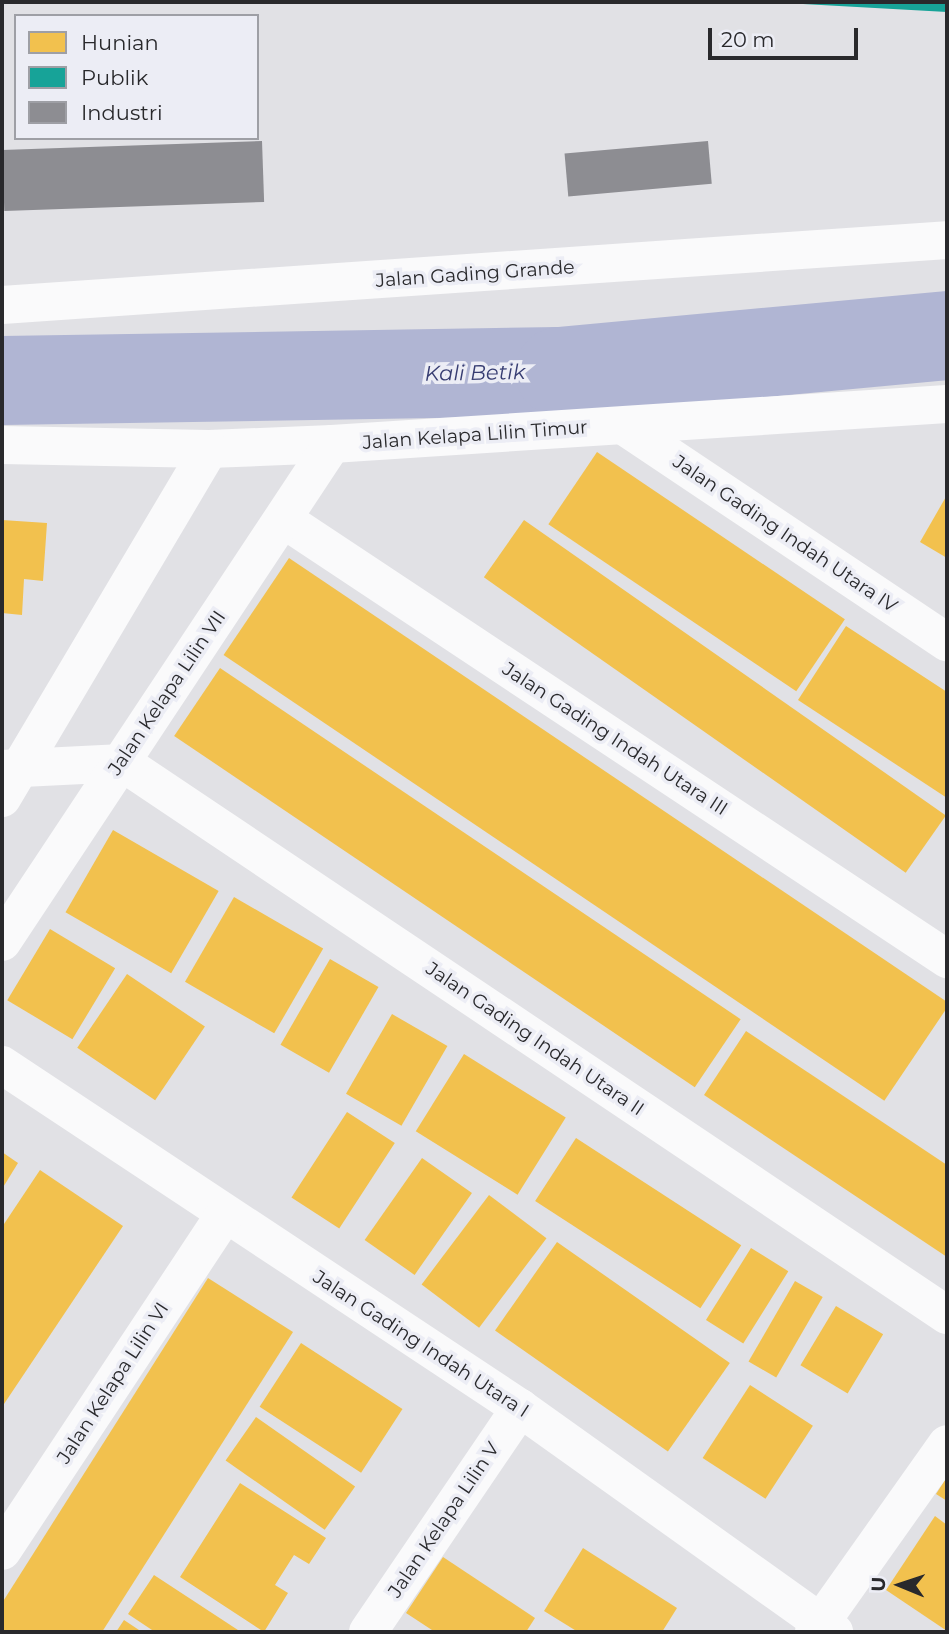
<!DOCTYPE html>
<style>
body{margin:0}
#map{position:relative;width:949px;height:1634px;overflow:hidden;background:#e1e1e5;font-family:Montserrat,sans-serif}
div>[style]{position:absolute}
.homes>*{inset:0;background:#f2c14e;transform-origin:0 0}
.public>*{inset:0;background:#17a398}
.industry>*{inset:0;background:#8d8d92;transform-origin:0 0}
.river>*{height:89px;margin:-44.5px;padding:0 44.5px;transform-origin:44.5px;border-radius:44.5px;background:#b0b5d3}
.street>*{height:38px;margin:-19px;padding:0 19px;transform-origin:19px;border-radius:19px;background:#fafafb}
span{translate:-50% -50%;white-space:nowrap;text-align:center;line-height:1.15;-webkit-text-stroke:7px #ecedf5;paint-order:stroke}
.street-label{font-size:19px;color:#29292c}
.water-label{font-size:21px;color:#373d72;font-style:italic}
.frame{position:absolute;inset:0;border:4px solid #29292c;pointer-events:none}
.legend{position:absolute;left:14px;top:14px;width:245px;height:126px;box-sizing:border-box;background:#ecedf5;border:2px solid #9e9fa5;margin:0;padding:9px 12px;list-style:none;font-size:21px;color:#29292c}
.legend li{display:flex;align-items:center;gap:14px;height:35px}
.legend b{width:35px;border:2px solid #9e9fa5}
.north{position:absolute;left:865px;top:1550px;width:70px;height:70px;-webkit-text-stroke:5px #ecedf5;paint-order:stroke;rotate:272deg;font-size:19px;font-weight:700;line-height:28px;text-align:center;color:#29292c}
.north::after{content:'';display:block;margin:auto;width:24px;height:32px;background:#29292c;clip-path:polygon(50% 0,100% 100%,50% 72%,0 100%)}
.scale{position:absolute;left:708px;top:28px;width:150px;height:32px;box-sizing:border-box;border:4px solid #29292c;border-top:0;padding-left:9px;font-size:21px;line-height:24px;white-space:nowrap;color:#29292c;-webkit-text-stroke:5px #ecedf5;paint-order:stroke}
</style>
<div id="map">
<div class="homes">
<i style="left:597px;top:452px;width:299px;height:87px;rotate:34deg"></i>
<i style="clip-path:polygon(947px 495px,947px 558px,920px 542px)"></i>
<i style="clip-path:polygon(2px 520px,47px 523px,43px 581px,24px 579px,22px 615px,2px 613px)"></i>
<i style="left:524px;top:520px;width:515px;height:70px;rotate:35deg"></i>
<i style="left:289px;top:558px;width:797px;height:117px;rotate:34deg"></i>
<i style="clip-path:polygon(846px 626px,947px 692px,947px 798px,798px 700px)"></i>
<i style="left:220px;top:668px;width:628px;height:82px;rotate:34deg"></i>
<i style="left:113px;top:830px;width:122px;height:95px;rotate:30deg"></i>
<i style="left:234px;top:897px;width:103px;height:98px;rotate:30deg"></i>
<i style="left:50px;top:929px;width:76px;height:83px;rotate:31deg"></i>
<i style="left:330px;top:959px;width:56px;height:99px;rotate:30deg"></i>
<i style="left:127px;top:974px;width:94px;height:89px;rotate:34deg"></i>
<i style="left:392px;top:1014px;width:64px;height:92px;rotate:30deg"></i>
<i style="clip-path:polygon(746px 1031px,947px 1165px,947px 1257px,704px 1095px)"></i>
<i style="left:464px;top:1054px;width:120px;height:91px;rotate:32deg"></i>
<i style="left:347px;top:1112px;width:57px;height:102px;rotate:33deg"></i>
<i style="left:576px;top:1138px;width:197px;height:75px;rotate:33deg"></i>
<i style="clip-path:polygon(2px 1152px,18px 1163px,2px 1189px)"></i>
<i style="left:422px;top:1158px;width:61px;height:100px;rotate:35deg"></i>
<i style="clip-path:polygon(40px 1170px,123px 1226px,2px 1407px,2px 1227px)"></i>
<i style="left:489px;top:1195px;width:72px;height:112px;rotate:37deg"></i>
<i style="left:557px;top:1242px;width:211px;height:108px;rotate:35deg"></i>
<i style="left:751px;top:1248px;width:44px;height:85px;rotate:32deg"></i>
<i style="clip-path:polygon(208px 1278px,293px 1332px,102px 1632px,2px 1632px,2px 1603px)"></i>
<i style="left:795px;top:1281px;width:32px;height:93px;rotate:30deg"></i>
<i style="left:836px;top:1306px;width:55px;height:69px;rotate:31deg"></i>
<i style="left:301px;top:1343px;width:121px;height:76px;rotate:33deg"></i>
<i style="left:750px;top:1385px;width:75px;height:87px;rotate:33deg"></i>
<i style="left:256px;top:1417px;width:121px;height:53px;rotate:35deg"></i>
<i style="clip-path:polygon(947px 1477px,947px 1501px,936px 1494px)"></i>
<i style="clip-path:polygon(240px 1483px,326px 1538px,309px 1564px,294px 1555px,275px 1585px,288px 1593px,264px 1632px,180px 1577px)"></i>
<i style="clip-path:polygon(935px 1516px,947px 1525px,947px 1631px,886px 1590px)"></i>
<i style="clip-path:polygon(583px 1548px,677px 1608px,662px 1632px,578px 1632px,544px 1611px)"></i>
<i style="clip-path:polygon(443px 1557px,535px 1618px,526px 1632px,435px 1632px,406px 1613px)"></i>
<i style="clip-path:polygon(154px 1575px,241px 1632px,155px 1632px,128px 1614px)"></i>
<i style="clip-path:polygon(124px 1620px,142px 1632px,116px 1632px)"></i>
</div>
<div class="public">
<i style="clip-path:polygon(803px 2px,947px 2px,947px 12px,803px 4px)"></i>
</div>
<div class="industry">
<i style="left:262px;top:141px;width:61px;height:260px;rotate:88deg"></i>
<i style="left:708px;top:141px;width:43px;height:144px;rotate:85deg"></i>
</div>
<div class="river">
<i style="left:2px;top:380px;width:557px;rotate:-0.93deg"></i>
<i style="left:559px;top:371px;width:390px;rotate:-5.3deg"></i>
</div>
<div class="street">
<i style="left:2px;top:305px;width:947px;rotate:-3.93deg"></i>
<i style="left:624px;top:426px;width:389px;rotate:33.8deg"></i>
<i style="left:2px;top:445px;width:207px;rotate:1.1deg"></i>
<i style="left:209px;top:449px;width:123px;rotate:-2.3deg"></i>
<i style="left:332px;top:444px;width:616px;rotate:-3.72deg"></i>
<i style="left:283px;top:519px;width:797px;rotate:33.53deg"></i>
<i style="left:2px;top:769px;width:121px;rotate:-2.8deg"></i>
<i style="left:123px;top:763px;width:992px;rotate:33.82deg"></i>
<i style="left:2px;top:798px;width:406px;rotate:-59.3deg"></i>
<i style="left:2px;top:942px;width:597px;rotate:-56.47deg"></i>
<i style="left:2px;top:1065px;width:621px;rotate:33.51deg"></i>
<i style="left:520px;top:1408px;width:386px;rotate:35.5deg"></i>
<i style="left:2px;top:1551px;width:404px;rotate:-56.5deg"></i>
<i style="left:368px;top:1632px;width:271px;rotate:-55.8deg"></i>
<i style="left:814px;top:1632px;width:230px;rotate:-54.7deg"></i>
</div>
<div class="street-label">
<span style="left:475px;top:274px;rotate:-4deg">Jalan Gading Grande</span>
<span style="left:475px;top:435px;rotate:-4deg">Jalan Kelapa Lilin Timur</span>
<span style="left:785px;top:534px;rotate:34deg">Jalan Gading Indah Utara IV</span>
<span style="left:167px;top:693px;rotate:-56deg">Jalan Kelapa Lilin VII</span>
<span style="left:615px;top:739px;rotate:33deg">Jalan Gading Indah Utara III</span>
<span style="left:535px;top:1039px;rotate:34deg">Jalan Gading Indah Utara II</span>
<span style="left:421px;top:1344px;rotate:33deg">Jalan Gading Indah Utara I</span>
<span style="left:113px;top:1383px;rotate:-57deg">Jalan Kelapa Lilin VI</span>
<span style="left:444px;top:1520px;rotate:-56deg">Jalan Kelapa Lilin V</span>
</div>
<div class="water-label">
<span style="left:475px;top:373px;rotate:-1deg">Kali Betik</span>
</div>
<div class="frame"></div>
<ul class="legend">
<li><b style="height:19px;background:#f2c14e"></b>Hunian</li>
<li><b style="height:19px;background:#17a398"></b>Publik</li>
<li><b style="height:19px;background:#8d8d92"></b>Industri</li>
</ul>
<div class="north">U</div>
<div class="scale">20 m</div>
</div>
